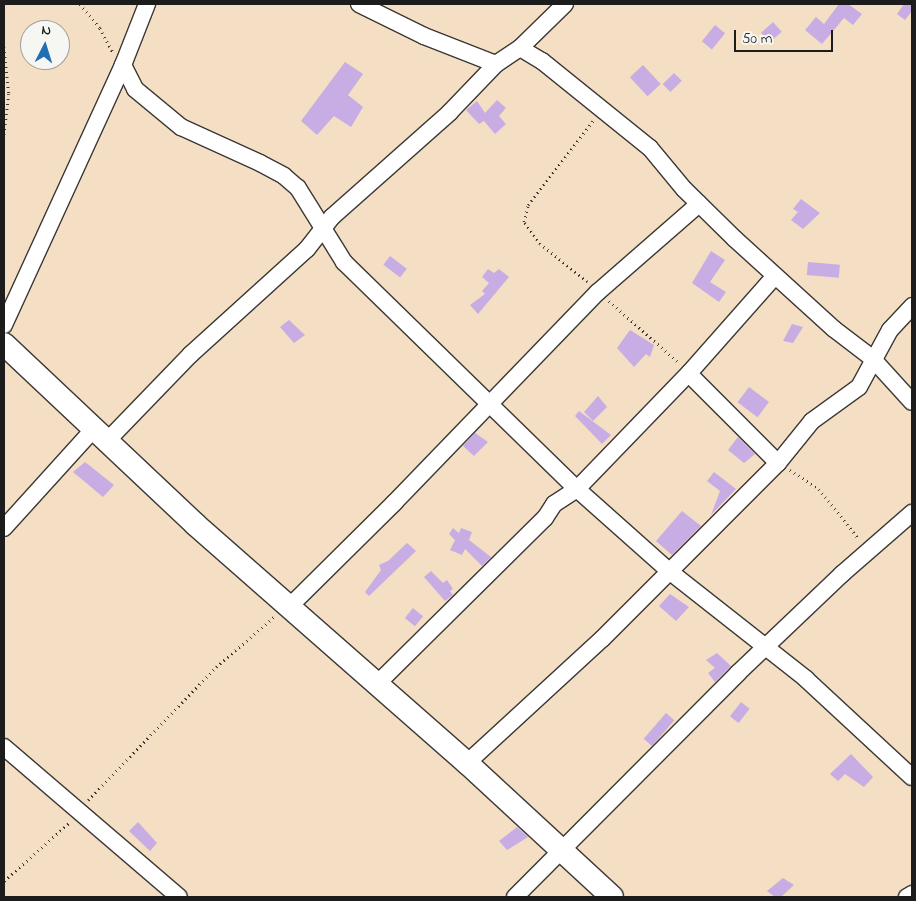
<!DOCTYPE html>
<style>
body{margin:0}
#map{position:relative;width:916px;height:901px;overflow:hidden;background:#f4dec4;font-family:"Indie Flower",sans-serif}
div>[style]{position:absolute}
.building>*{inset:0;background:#c7ade3;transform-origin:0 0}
.path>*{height:2.5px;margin-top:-1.25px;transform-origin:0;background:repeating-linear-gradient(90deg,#3c3935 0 1px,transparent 0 5px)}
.roads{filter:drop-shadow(1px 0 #3c3935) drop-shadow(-1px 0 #3c3935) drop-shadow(0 1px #3c3935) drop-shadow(0 -1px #3c3935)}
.street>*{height:16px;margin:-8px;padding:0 8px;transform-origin:8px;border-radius:8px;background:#fff}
.secondary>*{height:22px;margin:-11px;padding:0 11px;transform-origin:11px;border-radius:11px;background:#fff}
span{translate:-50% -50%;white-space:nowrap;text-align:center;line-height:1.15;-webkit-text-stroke:4px #f6f6f2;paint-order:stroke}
.frame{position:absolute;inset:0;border:5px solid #1c1c1c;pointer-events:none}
.north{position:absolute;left:20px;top:20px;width:50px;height:50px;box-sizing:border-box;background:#f6f6f2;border:1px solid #9f9f9c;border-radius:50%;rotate:5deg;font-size:14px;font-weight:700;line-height:20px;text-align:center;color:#1c1c1c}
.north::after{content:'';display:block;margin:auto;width:18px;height:22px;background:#1f6fb2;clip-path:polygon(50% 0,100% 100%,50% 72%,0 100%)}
.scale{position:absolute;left:734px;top:30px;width:99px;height:22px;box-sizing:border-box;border:2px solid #1c1c1c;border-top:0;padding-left:6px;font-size:15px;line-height:18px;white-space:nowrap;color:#1c1c1c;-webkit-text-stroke:4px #f6f6f2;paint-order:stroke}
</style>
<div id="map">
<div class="building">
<i style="clip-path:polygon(839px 4px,848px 4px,862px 14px,853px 25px,844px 18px,822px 44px,805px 30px,816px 17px,824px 24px)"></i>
<i style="clip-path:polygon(904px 4px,912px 4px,912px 11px,905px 20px,897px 14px)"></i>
<i style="left:773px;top:22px;width:13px;height:16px;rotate:48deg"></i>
<i style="left:715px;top:25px;width:13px;height:21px;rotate:39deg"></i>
<i style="clip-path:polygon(345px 62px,363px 74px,348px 95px,363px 107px,351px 127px,334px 116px,317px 135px,301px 121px)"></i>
<i style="left:643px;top:65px;width:26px;height:18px;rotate:47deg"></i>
<i style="left:674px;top:73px;width:11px;height:16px;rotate:45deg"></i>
<i style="clip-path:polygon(497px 100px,506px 108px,499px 116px,506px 124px,495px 134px,484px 121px,479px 124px,466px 110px,477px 101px,485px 113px)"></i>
<i style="clip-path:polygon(801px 199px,820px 213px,803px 229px,791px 220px,798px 212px,793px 209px)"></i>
<i style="clip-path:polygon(711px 251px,725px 260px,710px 282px,726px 292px,719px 302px,692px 283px)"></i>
<i style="left:390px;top:256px;width:21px;height:11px;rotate:37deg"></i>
<i style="left:808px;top:262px;width:32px;height:13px;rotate:5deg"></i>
<i style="clip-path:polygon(488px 269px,494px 273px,499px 269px,509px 277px,478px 314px,470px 305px,485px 294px,482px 291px,489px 283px,482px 277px)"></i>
<i style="clip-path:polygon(289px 320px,305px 335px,294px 343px,280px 327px)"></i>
<i style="clip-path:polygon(792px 324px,803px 327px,793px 343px,783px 341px)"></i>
<i style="clip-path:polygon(630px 330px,654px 345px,650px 357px,646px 354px,634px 367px,617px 348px)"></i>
<i style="left:749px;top:387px;width:25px;height:19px;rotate:37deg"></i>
<i style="clip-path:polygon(598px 396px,607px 407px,593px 421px,584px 412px)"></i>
<i style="clip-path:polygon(579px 411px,611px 435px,602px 444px,575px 416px)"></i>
<i style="clip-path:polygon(475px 433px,488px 442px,474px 456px,463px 446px)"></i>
<i style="clip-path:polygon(738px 437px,755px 454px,744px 463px,728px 450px)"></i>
<i style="clip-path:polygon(85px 462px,114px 485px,103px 497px,73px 472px)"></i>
<i style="clip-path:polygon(714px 472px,736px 489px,711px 515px,720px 491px,707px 481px)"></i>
<i style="clip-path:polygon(682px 511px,701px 526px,672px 555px,656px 541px)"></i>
<i style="clip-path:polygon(453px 528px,459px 533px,461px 528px,472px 532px,469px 540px,491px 557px,482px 566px,465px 549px,462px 555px,450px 550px,455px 540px,449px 534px)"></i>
<i style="clip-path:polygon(407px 543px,416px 551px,369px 596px,365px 592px,381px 570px,379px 565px,388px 561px)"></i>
<i style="clip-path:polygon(431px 571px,443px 583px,447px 580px,453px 589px,450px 591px,453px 595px,445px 601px,424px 577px)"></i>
<i style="clip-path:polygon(670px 594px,689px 607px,676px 621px,659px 606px)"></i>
<i style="left:413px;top:608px;width:13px;height:13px;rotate:39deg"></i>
<i style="clip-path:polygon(717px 653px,731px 666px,715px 682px,708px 673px,715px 668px,706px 660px)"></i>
<i style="left:741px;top:702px;width:11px;height:18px;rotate:38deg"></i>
<i style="left:666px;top:713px;width:11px;height:34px;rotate:41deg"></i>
<i style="clip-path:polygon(851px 754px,873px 777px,864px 787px,845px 774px,838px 781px,830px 774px)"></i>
<i style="clip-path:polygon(138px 822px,157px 843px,150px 851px,129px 831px)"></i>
<i style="clip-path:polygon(517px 827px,528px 837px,507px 850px,499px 841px)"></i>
<i style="clip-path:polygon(783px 878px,794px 885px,781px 897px,775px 897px,767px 891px)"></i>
</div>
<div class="path">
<i style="left:80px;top:4px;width:31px;rotate:50deg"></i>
<i style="left:100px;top:28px;width:27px;rotate:62deg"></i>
<i style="left:4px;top:47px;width:47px;rotate:83.9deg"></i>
<i style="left:9px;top:94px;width:42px;rotate:96.8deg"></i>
<i style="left:587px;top:282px;width:60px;rotate:-141deg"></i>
<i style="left:540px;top:244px;width:27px;rotate:-126deg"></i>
<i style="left:524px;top:222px;width:17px;rotate:-77deg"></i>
<i style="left:528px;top:205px;width:106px;rotate:-52.3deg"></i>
<i style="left:609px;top:301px;width:94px;rotate:41.5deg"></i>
<i style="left:790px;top:470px;width:35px;rotate:33deg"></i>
<i style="left:819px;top:489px;width:64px;rotate:51.3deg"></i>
<i style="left:88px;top:800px;width:185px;rotate:-46.1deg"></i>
<i style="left:216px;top:667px;width:78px;rotate:-40.8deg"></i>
<i style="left:4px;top:881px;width:89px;rotate:-41.8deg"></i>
</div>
<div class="roads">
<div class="street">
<i style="left:359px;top:4px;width:72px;rotate:26.2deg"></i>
<i style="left:424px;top:36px;width:77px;rotate:21.3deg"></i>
<i style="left:520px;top:48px;width:26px;rotate:31deg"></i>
<i style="left:542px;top:61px;width:139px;rotate:38.9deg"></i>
<i style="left:650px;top:148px;width:53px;rotate:50.3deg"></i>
<i style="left:684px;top:189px;width:71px;rotate:44.4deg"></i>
<i style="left:735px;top:239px;width:134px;rotate:42.3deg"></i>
<i style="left:834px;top:329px;width:48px;rotate:37.3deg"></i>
<i style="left:872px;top:358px;width:59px;rotate:47.7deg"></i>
<i style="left:123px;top:65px;width:27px;rotate:63deg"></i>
<i style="left:135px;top:89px;width:60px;rotate:39.6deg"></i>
<i style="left:181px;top:127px;width:87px;rotate:24.5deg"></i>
<i style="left:260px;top:163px;width:27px;rotate:28deg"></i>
<i style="left:284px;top:176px;width:18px;rotate:41deg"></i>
<i style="left:298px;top:188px;width:87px;rotate:58.1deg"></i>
<i style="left:344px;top:262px;width:325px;rotate:44.3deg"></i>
<i style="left:577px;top:489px;width:123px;rotate:41.7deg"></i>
<i style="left:669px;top:571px;width:174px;rotate:38.2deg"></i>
<i style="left:806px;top:679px;width:144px;rotate:42.8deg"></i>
<i style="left:4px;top:325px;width:286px;rotate:-65.4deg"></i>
<i style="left:123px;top:65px;width:66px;rotate:-68.5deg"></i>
<i style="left:689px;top:374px;width:126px;rotate:45deg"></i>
<i style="left:106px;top:442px;width:121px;rotate:-46deg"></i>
<i style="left:190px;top:355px;width:158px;rotate:-42.2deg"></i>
<i style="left:307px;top:249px;width:41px;rotate:-52deg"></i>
<i style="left:332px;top:217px;width:157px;rotate:-41.6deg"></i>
<i style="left:449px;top:113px;width:68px;rotate:-46.2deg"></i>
<i style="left:496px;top:64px;width:29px;rotate:-34deg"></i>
<i style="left:520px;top:48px;width:63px;rotate:-44.4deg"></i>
<i style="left:4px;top:528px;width:132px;rotate:-47.8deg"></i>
<i style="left:289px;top:607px;width:148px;rotate:-44.7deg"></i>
<i style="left:394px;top:503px;width:293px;rotate:-46deg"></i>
<i style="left:598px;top:292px;width:134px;rotate:-41.1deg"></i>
<i style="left:378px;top:683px;width:235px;rotate:-44.7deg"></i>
<i style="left:545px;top:518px;width:17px;rotate:-57deg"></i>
<i style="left:554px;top:504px;width:27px;rotate:-33deg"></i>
<i style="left:577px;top:489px;width:163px;rotate:-46deg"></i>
<i style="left:690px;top:372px;width:128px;rotate:-48.5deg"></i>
<i style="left:4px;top:747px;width:230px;rotate:40.6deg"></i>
<i style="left:467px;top:763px;width:183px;rotate:-42.6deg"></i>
<i style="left:602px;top:639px;width:249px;rotate:-45deg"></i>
<i style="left:778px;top:463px;width:54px;rotate:-51deg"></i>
<i style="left:812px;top:421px;width:58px;rotate:-35.9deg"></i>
<i style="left:859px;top:387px;width:65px;rotate:-61.5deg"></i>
<i style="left:890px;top:330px;width:33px;rotate:-47deg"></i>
<i style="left:515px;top:897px;width:316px;rotate:-45.1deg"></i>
<i style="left:738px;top:673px;width:144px;rotate:-43.6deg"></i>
<i style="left:842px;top:574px;width:93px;rotate:-41.1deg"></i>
<i style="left:907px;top:897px;width:6px;rotate:-31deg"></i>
</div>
<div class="secondary">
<i style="left:4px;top:344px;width:264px;rotate:43.3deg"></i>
<i style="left:196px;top:525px;width:361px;rotate:41.3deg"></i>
<i style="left:467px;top:763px;width:197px;rotate:42.7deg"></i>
</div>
</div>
<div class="frame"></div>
<div class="north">N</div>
<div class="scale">50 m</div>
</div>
